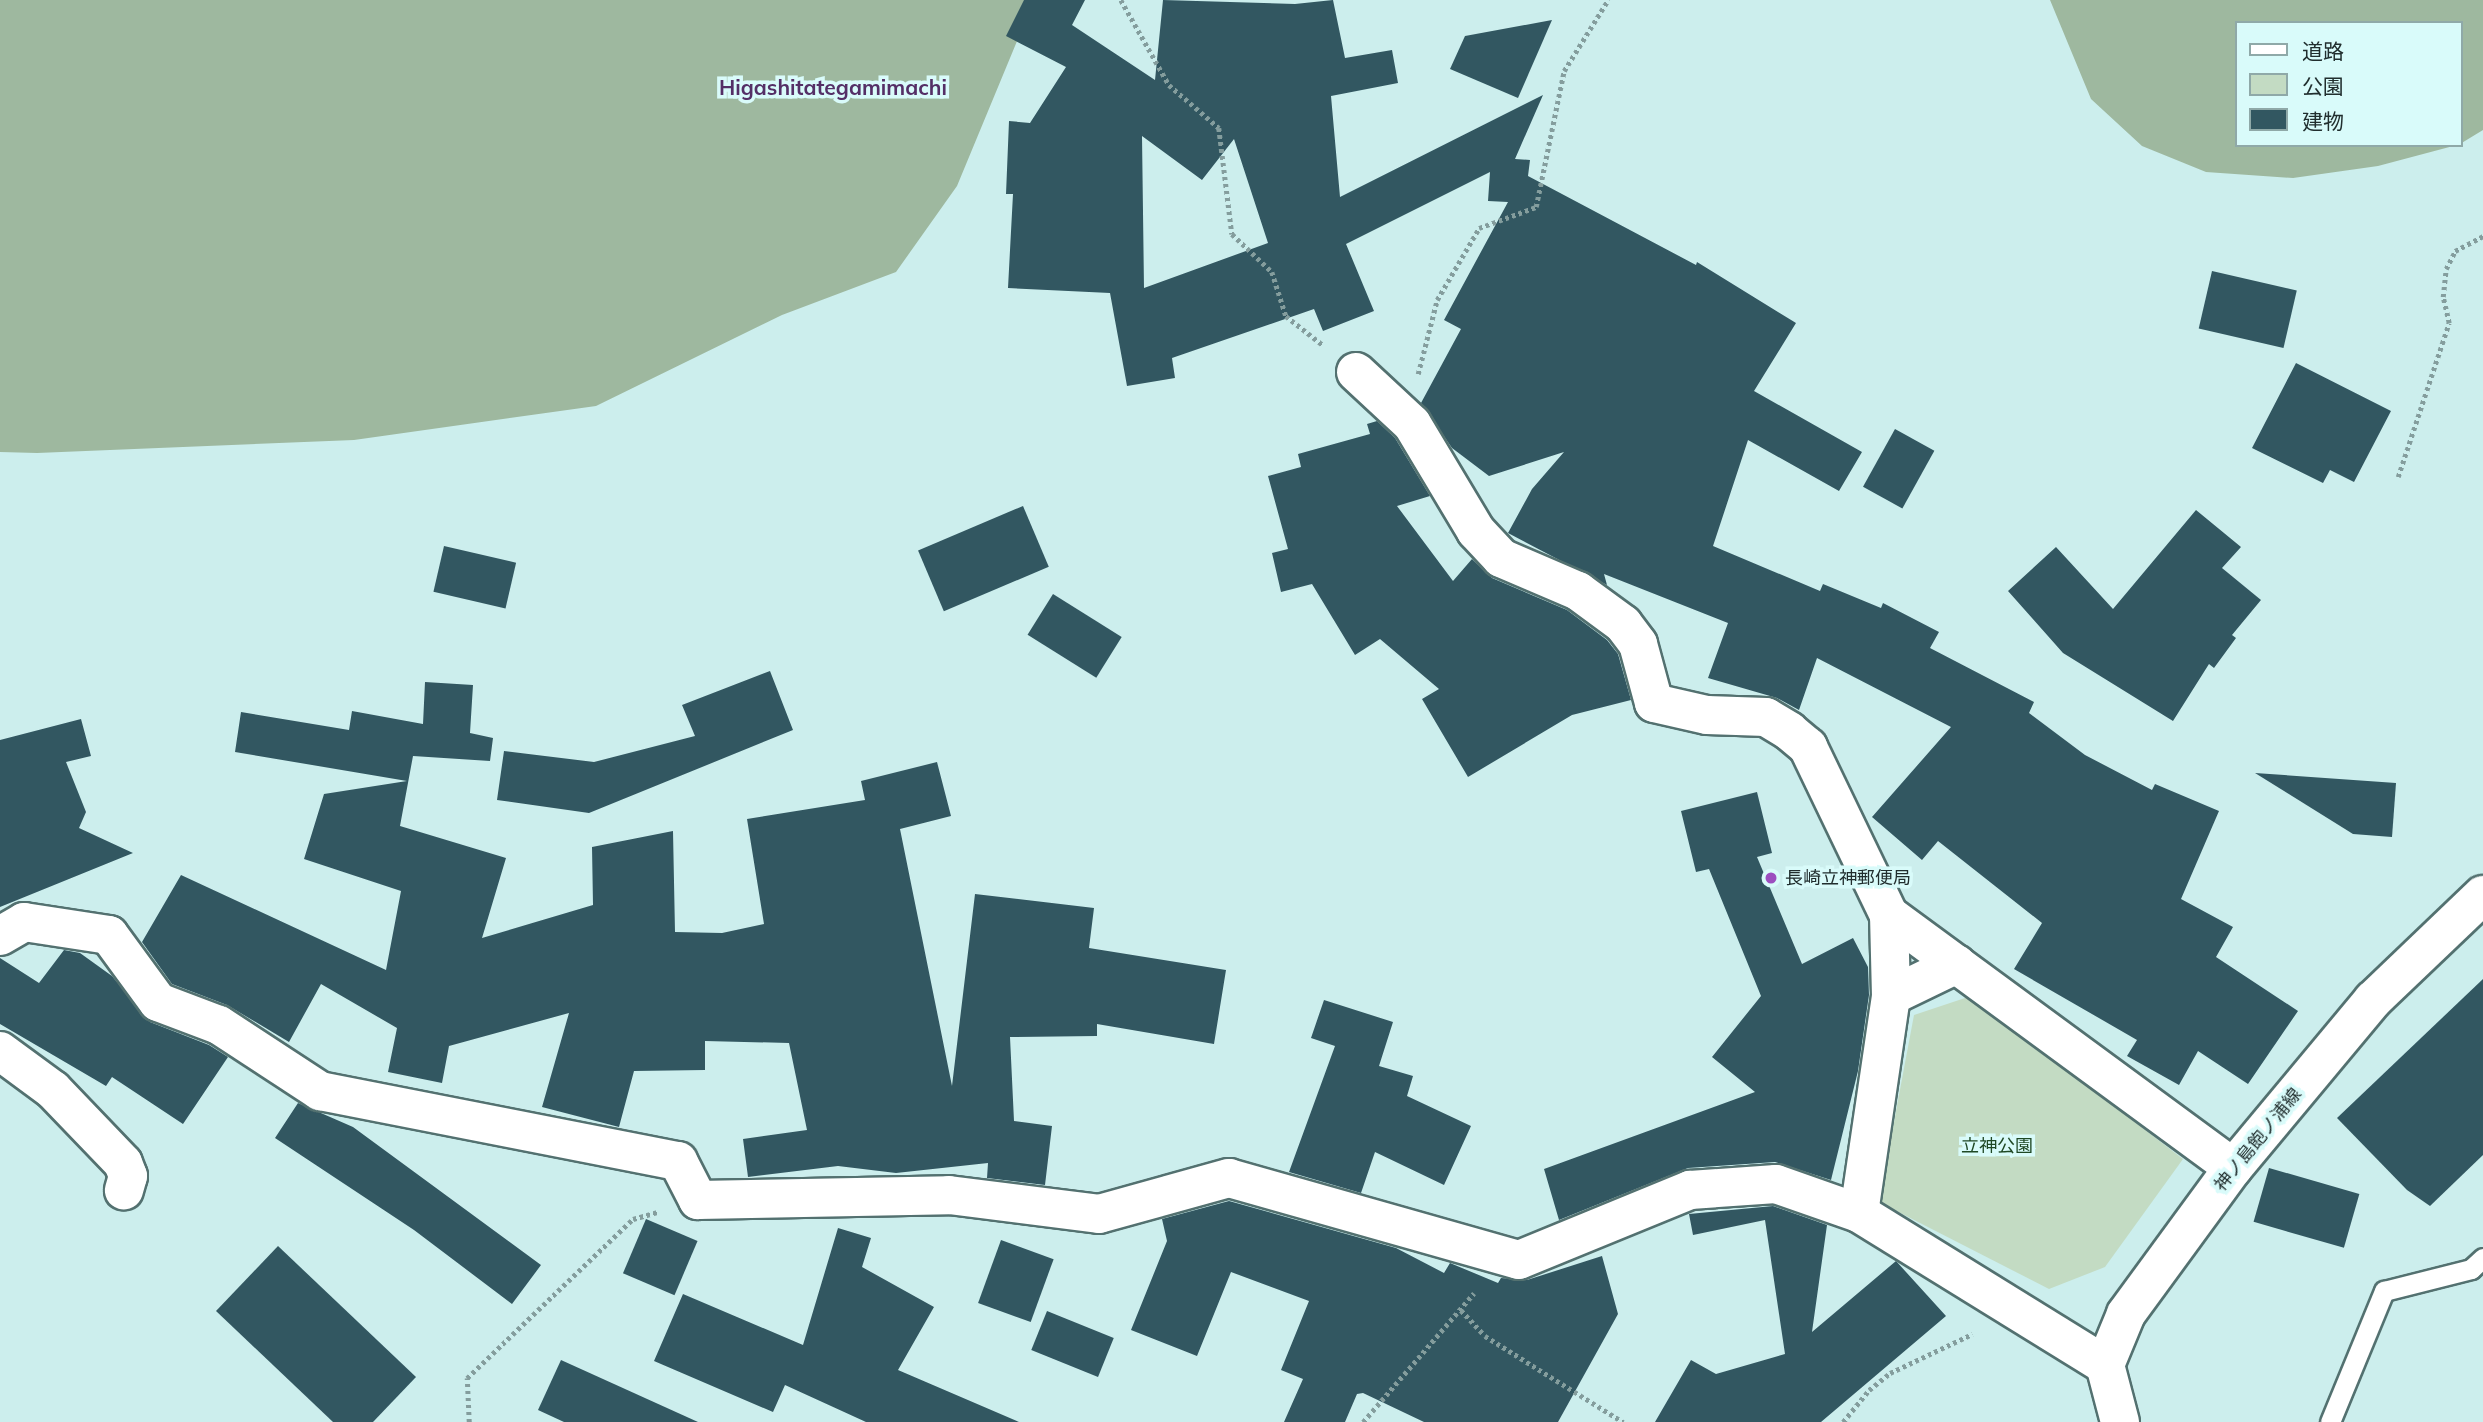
<!DOCTYPE html>
<meta charset="utf-8">
<style>
body{margin:0}
#map{position:relative;width:2483px;height:1422px;overflow:hidden;background:#cceeed;font-family:Mulish,"Noto Sans JP",sans-serif}
div>[style]{position:absolute}
.green>*{inset:0;background:#c3dbc3}
.forest>*{inset:0;background:#9eb89f}
.building>*{inset:0;background:#325761;transform-origin:0 0}
.path>*{height:4.5px;margin-top:-2.25px;transform-origin:0;background:repeating-linear-gradient(90deg,#849d9d 0 3.5px,transparent 0 7px)}
.roads{filter:drop-shadow(2px 0 #537170) drop-shadow(-2px 0 #537170) drop-shadow(0 2px #537170) drop-shadow(0 -2px #537170)}
.service>*{height:19px;margin:-9.5px;padding:0 9.5px;transform-origin:9.5px;border-radius:9.5px;background:#fff}
.minor>*{height:38px;margin:-19px;padding:0 19px;transform-origin:19px;border-radius:19px;background:#fff}
.secondary>*{height:38px;margin:-19px;padding:0 19px;transform-origin:19px;border-radius:19px;background:#fff}
.dots>*{width:19px;height:19px;translate:-50% -50%;box-sizing:border-box;border:4px solid #d9fbfa;border-radius:50%}
span{translate:-50% -50%;white-space:nowrap;text-align:center;line-height:1.15;-webkit-text-stroke:7px #d9fbfa;paint-order:stroke}
.poi-label{font-size:18px;color:#212e2e}
.left{translate:0 -50%;text-align:left}
.street-label{font-size:18px;color:#212e2e}
.park-label{font-size:18px;color:#1f4824}
.quarter-label{font-size:21px;color:#542f66;font-weight:700}
.legend{position:absolute;left:2235px;top:21px;width:228px;height:126px;box-sizing:border-box;background:#d9fbfa;border:2px solid #8fa9a8;margin:0;padding:9px 12px;list-style:none;font-size:21px;color:#212e2e}
.legend li{display:flex;align-items:center;gap:14px;height:35px}
.legend b{width:35px;border:2px solid #8fa9a8}
</style>
<div id="map">
<div class="green">
<i style="clip-path:polygon(1971px 996px,2183px 1159px,2105px 1267px,2049px 1289px,1879px 1202px,1914px 1015px)"></i>
</div>
<div class="forest">
<i style="clip-path:polygon(0 0,1034px 0,957px 186px,896px 272px,782px 315px,596px 406px,354px 440px,37px 453px,0 452px)"></i>
<i style="clip-path:polygon(2050px 0,2483px 0,2483px 130px,2460px 144px,2460px 23px,2236px 23px,2236px 145px,2457px 145px,2378px 166px,2293px 178px,2206px 172px,2142px 146px,2091px 99px)"></i>
</div>
<div class="building">
<i style="clip-path:polygon(evenodd,1024px 0,1085px 0,1072px 25px,1155px 80px,1163px 0,1295px 4px,1333px 0,1345px 58px,1392px 50px,1398px 83px,1331px 96px,1340px 197px,1543px 95px,1515px 159px,1530px 160px,1528px 176px,1696px 265px,1697px 262px,1796px 323px,1754px 391px,1862px 452px,1839px 491px,1748px 440px,1713px 546px,1820px 591px,1823px 584px,1881px 608px,1883px 603px,1939px 632px,1930px 648px,2034px 702px,2029px 713px,2085px 755px,2152px 790px,2155px 784px,2219px 811px,2181px 899px,2233px 927px,2216px 957px,2298px 1011px,2248px 1084px,2198px 1051px,2179px 1085px,2127px 1056px,2137px 1040px,2014px 969px,2042px 923px,1938px 841px,1922px 860px,1872px 817px,1951px 727px,1817px 658px,1799px 710px,1777px 698px,1708px 678px,1728px 623px,1604px 574px,1607px 585px,1508px 533px,1532px 489px,1564px 452px,1489px 476px,1452px 448px,1421px 403px,1461px 329px,1444px 320px,1508px 202px,1488px 201px,1490px 172px,1346px 244px,1374px 311px,1323px 331px,1314px 309px,1172px 358px,1175px 378px,1127px 386px,1110px 293px,1008px 288px,1013px 194px,1006px 194px,1009px 121px,1030px 123px,1066px 67px,1006px 36px,1024px 0,1142px 136px,1202px 180px,1234px 139px,1268px 243px,1144px 288px,1142px 136px)"></i>
<i style="clip-path:polygon(1552px 20px,1518px 98px,1450px 69px,1465px 36px)"></i>
<i style="left:2212px;top:271px;width:87px;height:59px;rotate:13deg"></i>
<i style="clip-path:polygon(2296px 363px,2391px 411px,2354px 482px,2330px 470px,2323px 483px,2252px 448px)"></i>
<i style="clip-path:polygon(1377px 421px,1395px 438px,1430px 496px,1397px 506px,1453px 581px,1472px 559px,1492px 578px,1567px 610px,1607px 640px,1618px 654px,1631px 700px,1572px 715px,1468px 777px,1422px 699px,1439px 689px,1380px 639px,1355px 655px,1312px 584px,1281px 592px,1272px 553px,1288px 549px,1268px 476px,1301px 467px,1298px 454px,1370px 434px,1367px 424px)"></i>
<i style="left:1895px;top:429px;width:45px;height:66px;rotate:29deg"></i>
<i style="left:1023px;top:506px;width:66px;height:114px;rotate:67deg"></i>
<i style="clip-path:polygon(2196px 510px,2241px 547px,2222px 568px,2261px 600px,2232px 635px,2236px 638px,2214px 668px,2209px 664px,2173px 721px,2063px 653px,2008px 591px,2056px 547px,2113px 609px)"></i>
<i style="left:444px;top:546px;width:74px;height:47px;rotate:13deg"></i>
<i style="left:1053px;top:594px;width:81px;height:48px;rotate:32deg"></i>
<i style="clip-path:polygon(770px 671px,793px 730px,589px 813px,497px 800px,504px 751px,594px 762px,695px 736px,682px 705px)"></i>
<i style="clip-path:polygon(425px 682px,473px 685px,470px 733px,493px 738px,490px 761px,413px 756px,400px 826px,506px 858px,482px 938px,593px 905px,592px 847px,673px 831px,675px 932px,722px 933px,764px 924px,747px 819px,865px 800px,861px 781px,937px 762px,951px 816px,900px 829px,952px 1086px,975px 894px,1094px 908px,1089px 948px,1226px 970px,1214px 1044px,1097px 1024px,1097px 1036px,1010px 1037px,1014px 1121px,1052px 1126px,1045px 1185px,987px 1178px,988px 1163px,896px 1173px,838px 1166px,748px 1177px,743px 1139px,807px 1130px,789px 1043px,705px 1041px,705px 1070px,634px 1071px,619px 1127px,542px 1107px,569px 1013px,449px 1046px,442px 1083px,388px 1072px,397px 1028px,321px 984px,289px 1042px,227px 1005px,172px 984px,142px 942px,181px 875px,386px 970px,401px 891px,304px 859px,324px 794px,407px 781px,235px 752px,241px 712px,349px 730px,352px 711px,423px 724px)"></i>
<i style="clip-path:polygon(81px 719px,91px 756px,66px 762px,86px 812px,79px 828px,133px 853px,0 907px,0 740px)"></i>
<i style="clip-path:polygon(2255px 773px,2396px 783px,2392px 837px,2353px 834px)"></i>
<i style="clip-path:polygon(1757px 792px,1772px 853px,1757px 857px,1802px 964px,1853px 938px,1868px 967px,1869px 995px,1858px 1071px,1831px 1180px,1775px 1162px,1688px 1168px,1559px 1220px,1544px 1169px,1755px 1092px,1712px 1057px,1761px 996px,1709px 869px,1696px 872px,1681px 811px)"></i>
<i style="clip-path:polygon(64px 950px,80px 953px,112px 976px,150px 1022px,209px 1045px,228px 1057px,183px 1124px,112px 1077px,106px 1086px,0 1024px,0 958px,39px 983px)"></i>
<i style="clip-path:polygon(2483px 979px,2483px 1155px,2430px 1206px,2407px 1190px,2337px 1118px)"></i>
<i style="clip-path:polygon(1324px 1000px,1393px 1022px,1379px 1066px,1413px 1076px,1407px 1096px,1471px 1126px,1444px 1185px,1375px 1152px,1361px 1193px,1289px 1172px,1335px 1046px,1311px 1038px)"></i>
<i style="clip-path:polygon(298px 1103px,353px 1127px,541px 1265px,512px 1304px,414px 1230px,275px 1138px)"></i>
<i style="left:2269px;top:1168px;width:94px;height:56px;rotate:16deg"></i>
<i style="clip-path:polygon(1229px 1201px,1396px 1248px,1444px 1273px,1450px 1263px,1498px 1283px,1501px 1278px,1527px 1280px,1602px 1256px,1618px 1314px,1558px 1422px,1424px 1422px,1363px 1393px,1357px 1394px,1345px 1422px,1284px 1422px,1303px 1379px,1281px 1370px,1309px 1301px,1231px 1272px,1197px 1356px,1131px 1330px,1167px 1241px,1162px 1219px)"></i>
<i style="clip-path:polygon(1773px 1206px,1827px 1225px,1812px 1332px,1896px 1261px,1946px 1316px,1821px 1422px,1655px 1422px,1691px 1360px,1716px 1374px,1785px 1354px,1765px 1220px,1693px 1235px,1689px 1214px)"></i>
<i style="left:646px;top:1219px;width:56px;height:59px;rotate:23deg"></i>
<i style="clip-path:polygon(838px 1228px,871px 1238px,862px 1267px,934px 1307px,898px 1370px,1019px 1422px,866px 1422px,785px 1385px,773px 1412px,654px 1361px,683px 1294px,803px 1345px)"></i>
<i style="left:1001px;top:1240px;width:56px;height:67px;rotate:20deg"></i>
<i style="clip-path:polygon(278px 1246px,416px 1377px,373px 1422px,333px 1422px,216px 1311px)"></i>
<i style="left:1047px;top:1311px;width:72px;height:42px;rotate:22deg"></i>
<i style="clip-path:polygon(561px 1360px,698px 1422px,564px 1422px,538px 1410px)"></i>
</div>
<div class="path">
<i style="left:1121px;top:0;width:98px;rotate:60.5deg"></i>
<i style="left:1169px;top:85px;width:66px;rotate:40.7deg"></i>
<i style="left:1219px;top:128px;width:107px;rotate:83deg"></i>
<i style="left:1232px;top:234px;width:55px;rotate:43.5deg"></i>
<i style="left:1272px;top:272px;width:46px;rotate:72.3deg"></i>
<i style="left:1286px;top:316px;width:47px;rotate:38.1deg"></i>
<i style="left:1418px;top:374px;width:76px;rotate:-75.6deg"></i>
<i style="left:1437px;top:300px;width:83px;rotate:-59.7deg"></i>
<i style="left:1479px;top:228px;width:61px;rotate:-20.2deg"></i>
<i style="left:1536px;top:207px;width:139px;rotate:-78.4deg"></i>
<i style="left:1564px;top:71px;width:84px;rotate:-58.2deg"></i>
<i style="left:2398px;top:477px;width:162px;rotate:-71.7deg"></i>
<i style="left:2449px;top:323px;width:27px;rotate:-103deg"></i>
<i style="left:2443px;top:297px;width:28px;rotate:-84deg"></i>
<i style="left:2446px;top:269px;width:20px;rotate:-63deg"></i>
<i style="left:2455px;top:251px;width:32px;rotate:-28deg"></i>
<i style="left:1461px;top:1310px;width:35px;rotate:47deg"></i>
<i style="left:1485px;top:1336px;width:163px;rotate:31.9deg"></i>
<i style="left:469px;top:1422px;width:44px;rotate:-92.6deg"></i>
<i style="left:467px;top:1378px;width:230px;rotate:-43.8deg"></i>
<i style="left:633px;top:1219px;width:25px;rotate:-16deg"></i>
<i style="left:1363px;top:1422px;width:170px;rotate:-49.3deg"></i>
<i style="left:1843px;top:1422px;width:41px;rotate:-50.9deg"></i>
<i style="left:1869px;top:1390px;width:27px;rotate:-39deg"></i>
<i style="left:1890px;top:1373px;width:91px;rotate:-25.4deg"></i>
</div>
<div class="roads">
<div class="service">
<i style="left:2330px;top:1422px;width:142px;rotate:-67.6deg"></i>
<i style="left:2384px;top:1291px;width:90px;rotate:-14.2deg"></i>
<i style="left:2471px;top:1269px;width:16px;rotate:-43deg"></i>
</div>
<div class="minor">
<i style="left:1356px;top:372px;width:76px;rotate:42.9deg"></i>
<i style="left:1412px;top:424px;width:125px;rotate:59.1deg"></i>
<i style="left:1476px;top:531px;width:37px;rotate:47deg"></i>
<i style="left:1501px;top:558px;width:84px;rotate:23.2deg"></i>
<i style="left:1578px;top:591px;width:56px;rotate:36.3deg"></i>
<i style="left:1623px;top:624px;width:25px;rotate:53deg"></i>
<i style="left:1638px;top:644px;width:61px;rotate:74.8deg"></i>
<i style="left:1654px;top:703px;width:54px;rotate:12.8deg"></i>
<i style="left:1707px;top:715px;width:59px;rotate:1.9deg"></i>
<i style="left:1766px;top:717px;width:27px;rotate:31deg"></i>
<i style="left:1789px;top:731px;width:25px;rotate:40deg"></i>
<i style="left:1808px;top:747px;width:187px;rotate:64.3deg"></i>
<i style="left:1889px;top:915px;width:427px;rotate:36.3deg"></i>
<i style="left:0;top:936px;width:28px;rotate:-30deg"></i>
<i style="left:24px;top:922px;width:86px;rotate:8.7deg"></i>
<i style="left:109px;top:935px;width:83px;rotate:53.8deg"></i>
<i style="left:158px;top:1002px;width:65px;rotate:20.7deg"></i>
<i style="left:219px;top:1025px;width:121px;rotate:33.2deg"></i>
<i style="left:320px;top:1091px;width:365px;rotate:11.1deg"></i>
<i style="left:678px;top:1161px;width:44px;rotate:62.9deg"></i>
<i style="left:698px;top:1200px;width:251px;rotate:-1.1deg"></i>
<i style="left:949px;top:1195px;width:151px;rotate:7.2deg"></i>
<i style="left:1099px;top:1214px;width:135px;rotate:-15.5deg"></i>
<i style="left:1229px;top:1178px;width:301px;rotate:15.8deg"></i>
<i style="left:1519px;top:1260px;width:185px;rotate:-22.3deg"></i>
<i style="left:1690px;top:1190px;width:86px;rotate:-4deg"></i>
<i style="left:1776px;top:1184px;width:88px;rotate:19.3deg"></i>
<i style="left:1859px;top:1213px;width:289px;rotate:31.7deg"></i>
<i style="left:1891px;top:996px;width:73px;rotate:-25.9deg"></i>
<i style="left:0;top:1051px;width:66px;rotate:36.3deg"></i>
<i style="left:53px;top:1090px;width:101px;rotate:46.2deg"></i>
<i style="left:123px;top:1163px;width:14px;rotate:69deg"></i>
<i style="left:128px;top:1176px;width:15px;rotate:106deg"></i>
<i style="left:1859px;top:1213px;width:219px;rotate:-81.6deg"></i>
<i style="left:1891px;top:996px;width:81px;rotate:-91.4deg"></i>
</div>
<div class="secondary">
<i style="left:2120px;top:1422px;width:59px;rotate:-104.7deg"></i>
<i style="left:2105px;top:1365px;width:55px;rotate:-67.6deg"></i>
<i style="left:2126px;top:1314px;width:181px;rotate:-53.8deg"></i>
<i style="left:2233px;top:1168px;width:219px;rotate:-50.2deg"></i>
<i style="left:2373px;top:1000px;width:152px;rotate:-43.7deg"></i>
</div>
</div>
<div class="dots">
<i style="left:1771px;top:878px;background:#9c4ebf"></i>
</div>
<div class="poi-label">
<span class="left" style="left:1785px;top:878px">長崎立神郵便局</span>
</div>
<div class="street-label">
<span style="left:2258px;top:1140px;rotate:-51deg">神ノ島飽ノ浦線</span>
</div>
<div class="park-label">
<span style="left:1997px;top:1146px">立神公園</span>
</div>
<div class="quarter-label">
<span style="left:833px;top:87px">Higashitategamimachi</span>
</div>
<ul class="legend">
<li><b style="height:9px;background:#fff"></b>道路</li>
<li><b style="height:19px;background:#c3dbc3"></b>公園</li>
<li><b style="height:19px;background:#325761"></b>建物</li>
</ul>
</div>
